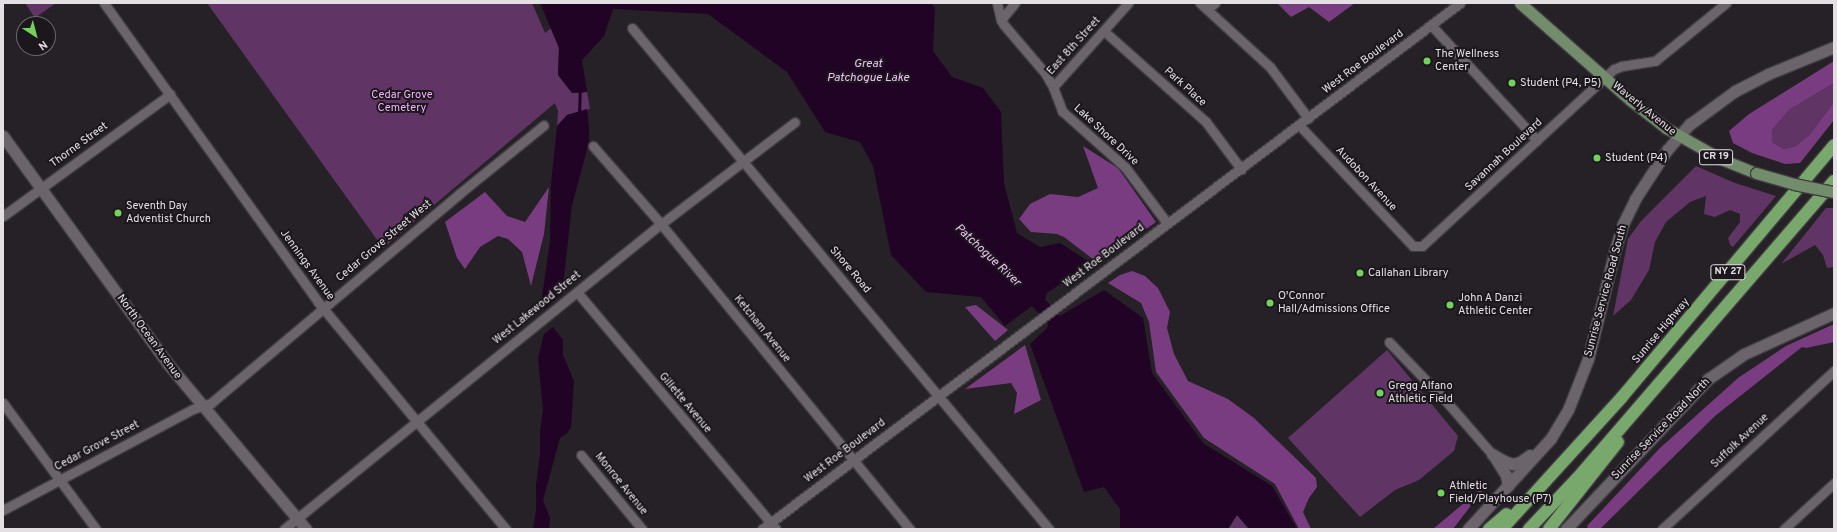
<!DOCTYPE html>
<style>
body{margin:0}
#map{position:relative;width:1837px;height:532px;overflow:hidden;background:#252126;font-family:Overpass,sans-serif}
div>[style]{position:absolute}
.green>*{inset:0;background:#603565}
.forest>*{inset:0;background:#793c80}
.water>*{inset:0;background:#210325}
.stream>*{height:2.5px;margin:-1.25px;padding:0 1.25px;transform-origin:1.25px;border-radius:1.25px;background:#210325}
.river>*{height:14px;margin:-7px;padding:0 7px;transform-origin:7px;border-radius:7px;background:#210325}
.roads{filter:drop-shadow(1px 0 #413d42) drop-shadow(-1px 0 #413d42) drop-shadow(0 1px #413d42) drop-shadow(0 -1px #413d42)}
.minor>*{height:9px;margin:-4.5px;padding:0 4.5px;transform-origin:4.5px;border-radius:4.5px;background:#6b656b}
.tertiary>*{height:11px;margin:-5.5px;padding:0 5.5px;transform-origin:5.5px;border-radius:5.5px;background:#6b656b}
.secondary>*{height:11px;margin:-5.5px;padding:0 5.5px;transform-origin:5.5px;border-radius:5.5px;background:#6b656b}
.primary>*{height:11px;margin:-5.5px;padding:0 5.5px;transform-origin:5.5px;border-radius:5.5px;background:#738d6c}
.motorway>*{height:12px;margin:-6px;padding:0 6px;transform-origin:6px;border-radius:6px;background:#79a86d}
.bridges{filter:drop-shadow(1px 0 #413d42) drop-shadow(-1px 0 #413d42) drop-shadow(0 1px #413d42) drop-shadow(0 -1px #413d42)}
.primary-bridge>*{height:11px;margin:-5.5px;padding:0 5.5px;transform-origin:5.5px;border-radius:5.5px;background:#738d6c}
.dots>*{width:11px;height:11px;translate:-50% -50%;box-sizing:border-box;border:2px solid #1c171c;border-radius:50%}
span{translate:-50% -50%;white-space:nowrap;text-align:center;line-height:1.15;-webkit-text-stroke:4px #1c171c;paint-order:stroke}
.shield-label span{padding:1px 3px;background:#1c171c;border:1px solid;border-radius:3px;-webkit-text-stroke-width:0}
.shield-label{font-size:10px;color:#e3dfe3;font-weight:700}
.street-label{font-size:11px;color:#e3dfe3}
.poi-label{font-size:11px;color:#e3dfe3}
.left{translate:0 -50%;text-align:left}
.park-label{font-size:11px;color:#f5b2fd}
.water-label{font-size:12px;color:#f2c0f8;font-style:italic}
.frame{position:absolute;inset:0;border:4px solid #e3dfe3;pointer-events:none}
.north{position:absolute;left:16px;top:16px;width:40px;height:40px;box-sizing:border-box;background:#1c171c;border:1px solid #6c676c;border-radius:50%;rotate:144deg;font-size:11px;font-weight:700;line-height:16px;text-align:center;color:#e3dfe3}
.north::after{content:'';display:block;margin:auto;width:14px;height:18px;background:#73d25c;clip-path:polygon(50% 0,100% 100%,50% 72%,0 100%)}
</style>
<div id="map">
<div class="green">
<i style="clip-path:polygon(25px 3px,56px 3px,35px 18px)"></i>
<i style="clip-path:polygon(207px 3px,532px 3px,545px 33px,551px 28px,559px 48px,558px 75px,572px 93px,587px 92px,590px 109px,567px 115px,557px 126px,558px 111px,555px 103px,383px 248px)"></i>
<i style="clip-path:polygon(1834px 83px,1834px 102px,1810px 134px,1796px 146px,1784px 149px,1772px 142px,1772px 130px,1789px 110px)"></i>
<i style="clip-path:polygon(1696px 166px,1735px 183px,1776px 196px,1733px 247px,1730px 245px,1728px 238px,1740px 222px,1740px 214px,1730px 210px,1715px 217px,1704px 214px,1706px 196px,1690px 202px,1666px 222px,1655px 242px,1649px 270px,1631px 300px,1613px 316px,1628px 239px,1641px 221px)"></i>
<i style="clip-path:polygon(1826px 208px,1834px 208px,1834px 267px,1827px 268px,1823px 255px,1815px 245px,1781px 264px)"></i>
<i style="clip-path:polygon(1387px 350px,1458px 436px,1454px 451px,1419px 480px,1395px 490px,1360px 517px,1288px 438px)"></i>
<i style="clip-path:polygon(1237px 515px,1249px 529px,1228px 529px)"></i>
</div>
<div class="forest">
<i style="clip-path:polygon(1277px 3px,1355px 3px,1329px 22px,1309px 7px,1291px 17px)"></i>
<i style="clip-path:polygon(1834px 61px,1834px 83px,1789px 110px,1772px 130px,1772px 142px,1784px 149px,1796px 146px,1810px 134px,1834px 102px,1834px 120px,1800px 163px,1785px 164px,1752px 153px,1733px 143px,1729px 131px,1749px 114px)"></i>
<i style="clip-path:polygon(1083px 146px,1118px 168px,1156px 222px,1098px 263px,1064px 237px,1057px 234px,1031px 232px,1019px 219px,1030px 204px,1050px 194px,1078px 197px,1098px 188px)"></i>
<i style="clip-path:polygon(549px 187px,544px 234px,531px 286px,522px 252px,508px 239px,498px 236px,480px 247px,465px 269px,457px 258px,445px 222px,485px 192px,507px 216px,525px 222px)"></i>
<i style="clip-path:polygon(1132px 271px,1145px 276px,1158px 288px,1170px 312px,1167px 328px,1174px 354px,1188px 381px,1228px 399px,1254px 418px,1316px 478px,1317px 487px,1309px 498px,1303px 512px,1311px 529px,1299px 529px,1275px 484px,1204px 438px,1156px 372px,1149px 322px,1141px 303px,1108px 283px,1120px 275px)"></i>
<i style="clip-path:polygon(976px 305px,1008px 330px,995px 341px,965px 307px)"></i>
<i style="clip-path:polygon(1834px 324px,1834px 342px,1806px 348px,1802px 347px,1715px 416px,1600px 529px,1588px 529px,1587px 526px,1660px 448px,1738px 378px,1786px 346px)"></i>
<i style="clip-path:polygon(1025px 345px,1041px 400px,1014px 414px,1017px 393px,1011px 383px,965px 389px)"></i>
<i style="clip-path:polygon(1489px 482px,1453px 529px,1433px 529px)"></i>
</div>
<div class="water">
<i style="clip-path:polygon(540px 3px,931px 3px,935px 8px,933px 51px,952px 77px,983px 88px,1001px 112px,1004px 183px,1017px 233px,1040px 247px,1060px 243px,1091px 263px,1047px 293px,1043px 306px,1032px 306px,1005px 326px,981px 297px,926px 292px,891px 255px,873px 166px,860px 142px,825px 132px,787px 72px,708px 14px,613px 9px,604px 36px,582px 60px,587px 92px,572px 93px,558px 75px,559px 48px)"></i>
<i style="clip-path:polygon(587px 109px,589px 128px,589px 142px,572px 205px,562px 294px,544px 309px,541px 304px,550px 241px,551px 184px,557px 126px,567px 115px)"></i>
<i style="clip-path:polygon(1104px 290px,1143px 318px,1152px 373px,1203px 443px,1272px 486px,1297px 529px,1249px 529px,1237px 515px,1228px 529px,1120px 529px,1120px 509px,1104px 487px,1084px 492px,1030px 344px,1047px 328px,1052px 317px,1060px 316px)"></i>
<i style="clip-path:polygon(553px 327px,563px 340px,563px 355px,574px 381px,571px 428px,566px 434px,560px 438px,543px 500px,550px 518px,549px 529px,533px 529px,536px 511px,536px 485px,540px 455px,540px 431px,543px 411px,538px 358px,544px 334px)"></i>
</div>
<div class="stream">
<i style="left:579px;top:114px;width:25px;rotate:-88deg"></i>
</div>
<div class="river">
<i style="left:1029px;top:293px;width:33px;rotate:46deg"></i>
<i style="left:1052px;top:317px;width:20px;rotate:57deg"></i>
</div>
<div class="roads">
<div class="minor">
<i style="left:104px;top:3px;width:368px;rotate:54.4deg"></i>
<i style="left:318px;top:302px;width:295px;rotate:50.4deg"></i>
<i style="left:997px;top:3px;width:17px;rotate:77deg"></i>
<i style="left:1001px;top:20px;width:6px;rotate:59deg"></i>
<i style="left:1004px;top:25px;width:63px;rotate:49.5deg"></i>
<i style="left:1045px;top:73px;width:16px;rotate:60deg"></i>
<i style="left:1053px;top:87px;width:26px;rotate:69deg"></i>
<i style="left:1062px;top:111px;width:84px;rotate:41.6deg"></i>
<i style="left:1125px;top:167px;width:70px;rotate:53.1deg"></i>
<i style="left:1200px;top:3px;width:95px;rotate:42.4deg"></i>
<i style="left:1270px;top:67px;width:64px;rotate:53.3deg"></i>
<i style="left:1207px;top:9px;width:10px;rotate:-37deg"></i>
<i style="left:1001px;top:20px;width:22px;rotate:-51deg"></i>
<i style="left:1432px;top:26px;width:155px;rotate:47.4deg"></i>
<i style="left:632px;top:28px;width:652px;rotate:50.23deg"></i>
<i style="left:1104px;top:31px;width:137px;rotate:41.7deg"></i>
<i style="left:1206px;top:122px;width:59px;rotate:53.3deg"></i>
<i style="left:1053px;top:87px;width:113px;rotate:-48.2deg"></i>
<i style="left:1299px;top:125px;width:166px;rotate:46.7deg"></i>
<i style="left:1413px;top:246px;width:9px"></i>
<i style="left:1422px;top:246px;width:261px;rotate:-42.7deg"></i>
<i style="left:1614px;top:69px;width:9px;rotate:-21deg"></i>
<i style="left:1622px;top:66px;width:33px;rotate:-9deg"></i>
<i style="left:1655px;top:61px;width:92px;rotate:-39.2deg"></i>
<i style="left:593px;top:146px;width:103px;rotate:48.9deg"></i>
<i style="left:661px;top:224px;width:394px;rotate:50.8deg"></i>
<i style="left:3px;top:216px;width:207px;rotate:-36.1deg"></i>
<i style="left:577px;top:292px;width:309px;rotate:50deg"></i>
<i style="left:1389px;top:342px;width:81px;rotate:46deg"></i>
<i style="left:1445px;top:400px;width:72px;rotate:49deg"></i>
<i style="left:3px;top:403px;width:157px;rotate:53.6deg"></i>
<i style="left:581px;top:455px;width:96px;rotate:50.5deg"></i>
<i style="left:3px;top:510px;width:215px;rotate:-28deg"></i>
<i style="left:193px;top:409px;width:19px;rotate:-18deg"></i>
<i style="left:211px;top:403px;width:324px;rotate:-40.1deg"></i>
<i style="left:459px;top:194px;width:109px;rotate:-39.1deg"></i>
<i style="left:284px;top:529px;width:485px;rotate:-39deg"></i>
<i style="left:661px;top:224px;width:168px;rotate:-37.3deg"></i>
<i style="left:762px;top:529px;width:874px;rotate:-37deg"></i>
<i style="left:1662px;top:529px;width:234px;rotate:-42.6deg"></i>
<i style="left:1784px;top:529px;width:68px;rotate:-42.6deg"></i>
</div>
<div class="tertiary">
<i style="left:3px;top:136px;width:281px;rotate:54.1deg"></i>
<i style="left:168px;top:364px;width:215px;rotate:50.1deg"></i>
</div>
<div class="secondary">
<i style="left:1492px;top:454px;width:14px;rotate:30deg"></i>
<i style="left:1504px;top:461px;width:9px;rotate:21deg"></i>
<i style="left:1512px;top:464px;width:8px;rotate:-14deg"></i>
<i style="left:1520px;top:462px;width:12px;rotate:-35deg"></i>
<i style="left:1494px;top:456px;width:22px;rotate:58deg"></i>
<i style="left:1506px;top:475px;width:11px;rotate:80deg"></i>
<i style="left:1468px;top:529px;width:123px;rotate:-47.6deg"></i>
<i style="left:1551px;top:438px;width:33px;rotate:-59deg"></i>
<i style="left:1568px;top:410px;width:55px;rotate:-68.6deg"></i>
<i style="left:1588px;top:359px;width:112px;rotate:-76.1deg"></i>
<i style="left:1615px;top:250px;width:27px;rotate:-73deg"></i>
<i style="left:1623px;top:224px;width:28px;rotate:-64deg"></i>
<i style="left:1635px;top:199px;width:59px;rotate:-56.9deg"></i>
<i style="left:1667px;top:150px;width:35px;rotate:-49deg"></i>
<i style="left:1690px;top:124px;width:56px;rotate:-36.3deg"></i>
<i style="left:1735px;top:91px;width:37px;rotate:-27deg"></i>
<i style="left:1768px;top:74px;width:71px;rotate:-22.2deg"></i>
<i style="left:1566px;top:529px;width:207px;rotate:-46.6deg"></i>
<i style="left:1708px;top:379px;width:44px;rotate:-34.8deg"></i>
<i style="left:1744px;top:354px;width:99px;rotate:-24.5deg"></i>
</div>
<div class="primary">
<i style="left:1520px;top:3px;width:147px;rotate:41.4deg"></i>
<i style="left:1630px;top:100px;width:46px;rotate:37.9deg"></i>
<i style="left:1666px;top:128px;width:63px;rotate:29.4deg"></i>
<i style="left:1721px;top:159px;width:38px;rotate:22deg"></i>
</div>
<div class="motorway">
<i style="left:1489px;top:529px;width:23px;rotate:-40deg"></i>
<i style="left:1502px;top:529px;width:178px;rotate:-47.7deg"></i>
<i style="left:1622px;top:397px;width:329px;rotate:-49.9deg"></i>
<i style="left:1529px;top:529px;width:76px;rotate:-46.6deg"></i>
<i style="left:1581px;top:474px;width:387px;rotate:-49.2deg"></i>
<i style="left:1549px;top:529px;width:111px;rotate:-51.6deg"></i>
</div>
</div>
<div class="bridges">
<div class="primary-bridge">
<i style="left:1756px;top:173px;width:40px;rotate:16deg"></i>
<i style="left:1794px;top:184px;width:41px;rotate:11.3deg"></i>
</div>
</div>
<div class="dots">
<i style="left:1427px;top:61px;background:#73d25c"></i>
<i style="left:1512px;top:83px;background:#73d25c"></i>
<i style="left:1597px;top:158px;background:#73d25c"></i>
<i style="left:118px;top:213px;background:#73d25c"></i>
<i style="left:1360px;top:273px;background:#73d25c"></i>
<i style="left:1270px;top:303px;background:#73d25c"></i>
<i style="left:1450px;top:305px;background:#73d25c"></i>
<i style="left:1380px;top:393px;background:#73d25c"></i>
<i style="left:1441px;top:493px;background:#73d25c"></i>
</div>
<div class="shield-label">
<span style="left:1716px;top:157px">CR 19</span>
<span style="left:1728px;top:272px">NY 27</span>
</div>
<div class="street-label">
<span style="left:1074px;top:46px;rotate:-48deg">East 8th Street</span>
<span style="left:1363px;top:62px;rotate:-37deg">West Roe Boulevard</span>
<span style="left:1185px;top:87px;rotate:42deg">Park Place</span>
<span style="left:1644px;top:109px;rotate:39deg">Waverly Avenue</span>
<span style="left:1106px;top:135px;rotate:43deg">Lake Shore Drive</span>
<span style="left:79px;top:145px;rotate:-36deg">Thorne Street</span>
<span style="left:1504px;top:155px;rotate:-43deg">Savannah Boulevard</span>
<span style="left:1366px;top:179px;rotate:47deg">Audobon Avenue</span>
<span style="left:384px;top:241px;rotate:-40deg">Cedar Grove Street West</span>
<span style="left:1104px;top:256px;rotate:-37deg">West Roe Boulevard</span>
<span style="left:307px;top:265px;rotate:54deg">Jennings Avenue</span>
<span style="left:850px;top:270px;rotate:50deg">Shore Road</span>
<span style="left:1606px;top:291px;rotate:-75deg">Sunrise Service Road South</span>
<span style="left:537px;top:308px;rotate:-39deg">West Lakewood Street</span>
<span style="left:762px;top:329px;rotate:51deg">Ketcham Avenue</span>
<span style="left:1661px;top:331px;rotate:-50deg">Sunrise Highway</span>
<span style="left:149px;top:337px;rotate:54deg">North Ocean Avenue</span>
<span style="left:685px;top:403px;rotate:50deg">Gillette Avenue</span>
<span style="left:1661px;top:429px;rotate:-46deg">Sunrise Service Road North</span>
<span style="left:1740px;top:441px;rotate:-43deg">Suffolk Avenue</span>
<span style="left:97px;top:446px;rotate:-28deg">Cedar Grove Street</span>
<span style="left:845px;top:451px;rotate:-37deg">West Roe Boulevard</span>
<span style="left:621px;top:484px;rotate:51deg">Monroe Avenue</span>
</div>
<div class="poi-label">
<span class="left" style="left:1435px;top:61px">The Wellness<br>Center</span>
<span class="left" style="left:1520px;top:83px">Student (P4, P5)</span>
<span class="left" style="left:1605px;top:158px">Student (P4)</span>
<span class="left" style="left:126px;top:213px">Seventh Day<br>Adventist Church</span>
<span class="left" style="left:1368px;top:273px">Callahan Library</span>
<span class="left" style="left:1278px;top:303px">O'Connor<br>Hall/Admissions Office</span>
<span class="left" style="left:1458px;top:305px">John A Danzi<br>Athletic Center</span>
<span class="left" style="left:1388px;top:393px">Gregg Alfano<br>Athletic Field</span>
<span class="left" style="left:1449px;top:493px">Athletic<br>Field/Playhouse (P7)</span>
</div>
<div class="park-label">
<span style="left:402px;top:102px">Cedar Grove<br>Cemetery</span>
</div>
<div class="water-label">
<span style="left:868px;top:72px">Great<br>Patchogue Lake</span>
<span style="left:987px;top:256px;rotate:43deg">Patchogue River</span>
</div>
<div class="frame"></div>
<div class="north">N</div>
</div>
